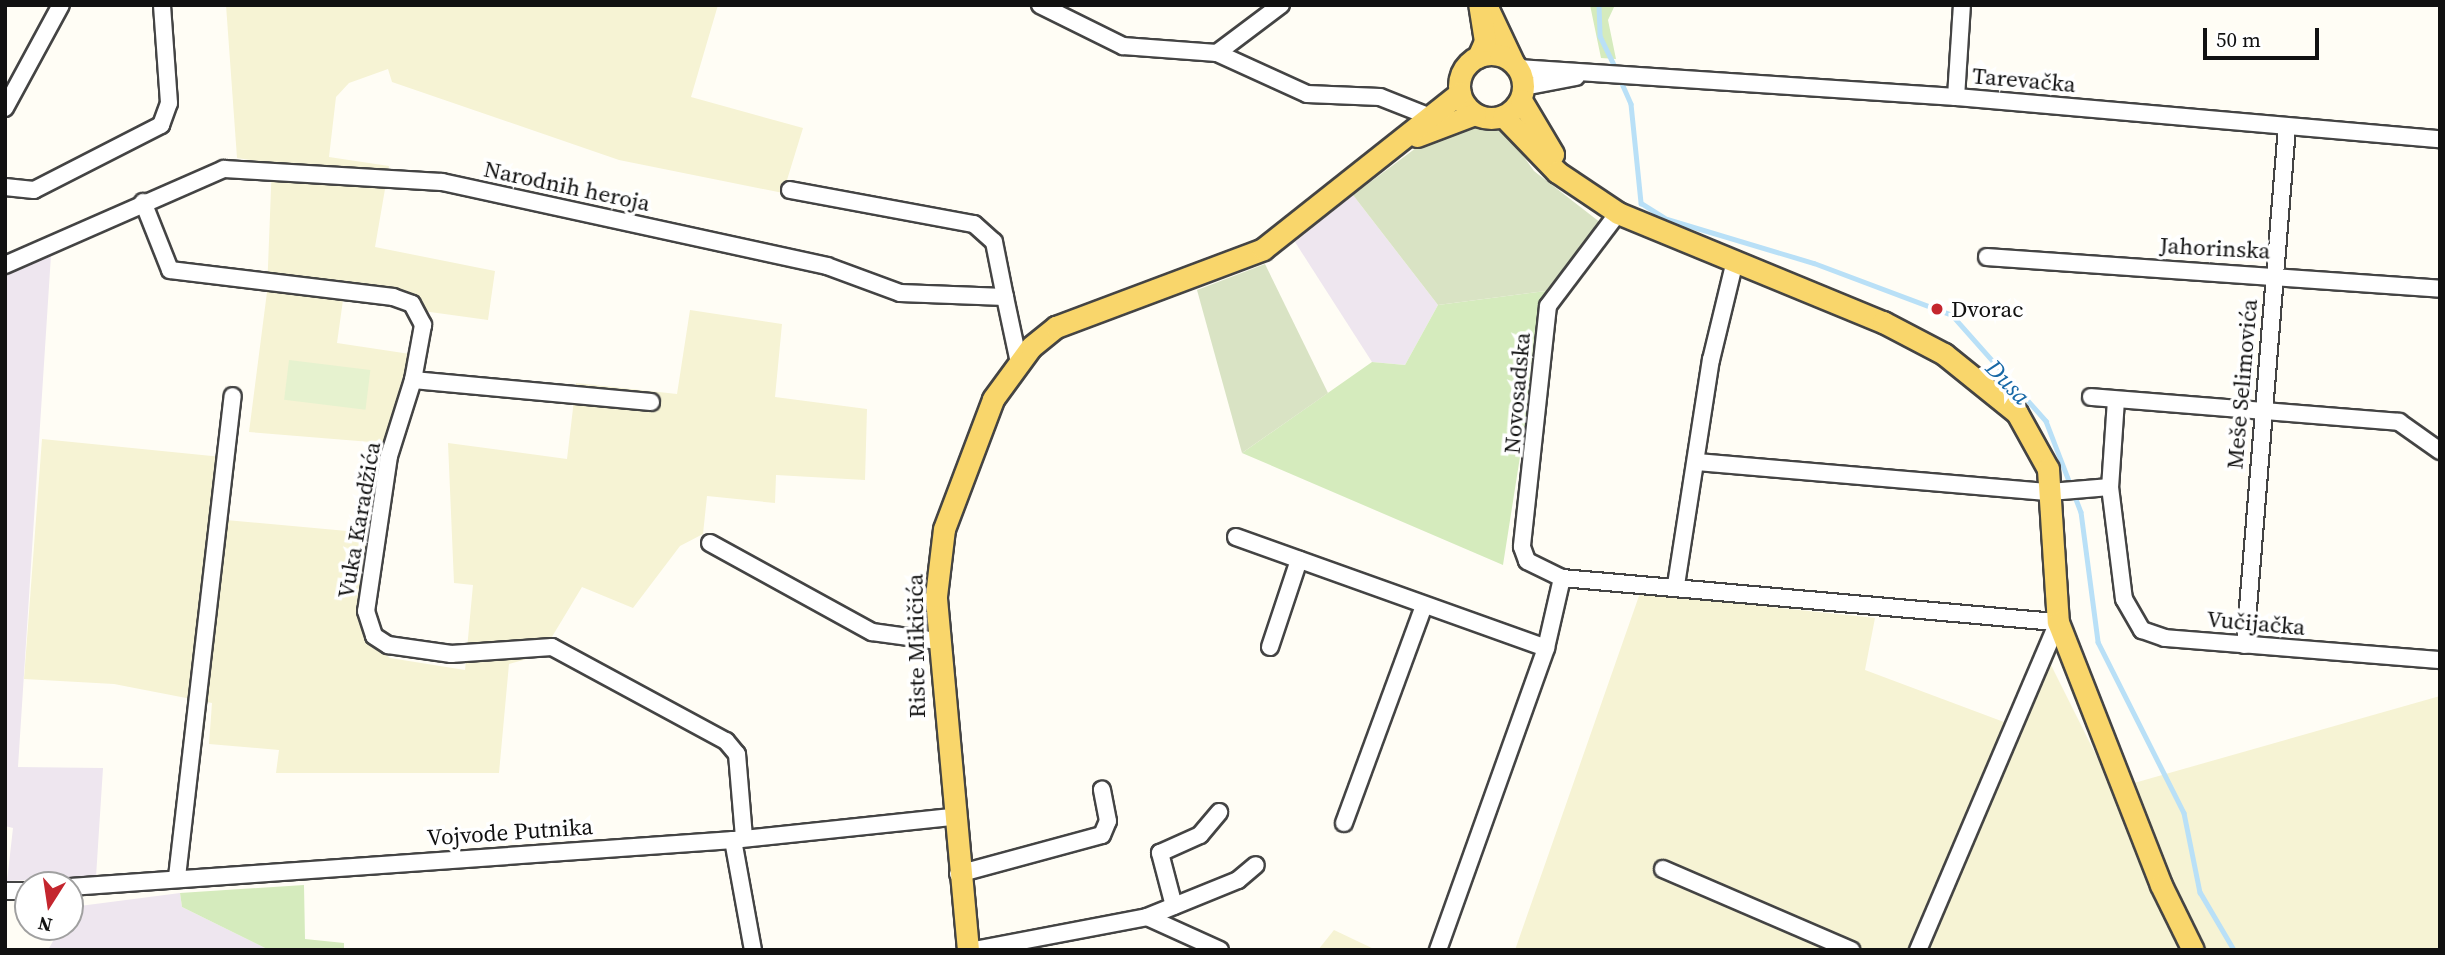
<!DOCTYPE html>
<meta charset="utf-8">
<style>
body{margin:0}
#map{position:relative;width:2445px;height:955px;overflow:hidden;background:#fffdf5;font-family:"Source Serif 4",serif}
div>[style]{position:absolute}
.industrial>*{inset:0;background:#eee6ef}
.farmland>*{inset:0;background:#f6f3d4}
.green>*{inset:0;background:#d5ebbd}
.cemetery>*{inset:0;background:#d9e3c4}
.pitch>*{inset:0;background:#e6f2cf;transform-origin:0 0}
.stream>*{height:4.5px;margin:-2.25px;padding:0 2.25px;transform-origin:2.25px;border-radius:2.25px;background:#b9e0f7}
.roads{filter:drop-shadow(2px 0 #444) drop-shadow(-2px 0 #444) drop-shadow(0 2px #444) drop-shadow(0 -2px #444)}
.minor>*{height:16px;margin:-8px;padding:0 8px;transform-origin:8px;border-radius:8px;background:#fff}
.major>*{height:21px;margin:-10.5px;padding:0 10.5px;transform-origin:10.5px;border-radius:10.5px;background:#f9d66b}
.major>.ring{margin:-10.5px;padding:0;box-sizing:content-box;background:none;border:21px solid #f9d66b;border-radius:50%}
.dots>*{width:19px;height:19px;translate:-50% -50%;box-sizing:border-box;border:4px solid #fff;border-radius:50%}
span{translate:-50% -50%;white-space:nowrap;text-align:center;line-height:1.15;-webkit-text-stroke:7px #fff;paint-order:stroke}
.street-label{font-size:23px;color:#111}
.poi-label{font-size:23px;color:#111}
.left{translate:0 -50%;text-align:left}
.water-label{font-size:24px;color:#1768a6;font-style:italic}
.frame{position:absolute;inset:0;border:7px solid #111;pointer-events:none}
.north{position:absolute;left:14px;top:871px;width:70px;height:70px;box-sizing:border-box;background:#fff;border:2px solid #a0a0a0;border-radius:50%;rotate:192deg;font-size:19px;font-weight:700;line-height:28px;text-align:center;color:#111}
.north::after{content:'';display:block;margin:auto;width:24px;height:32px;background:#c4262e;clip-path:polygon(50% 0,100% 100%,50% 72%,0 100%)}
.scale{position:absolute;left:2203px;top:28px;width:116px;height:32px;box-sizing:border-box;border:4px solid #111;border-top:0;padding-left:9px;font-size:21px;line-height:24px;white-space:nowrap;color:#111;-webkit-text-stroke:5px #fff;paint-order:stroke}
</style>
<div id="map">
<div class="industrial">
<i style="clip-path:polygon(1353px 195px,1438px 305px,1405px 365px,1372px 362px,1295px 242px)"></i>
<i style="clip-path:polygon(51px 255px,18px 767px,103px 768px,96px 877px,7px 881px,13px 828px,5px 826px,5px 276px)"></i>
<i style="clip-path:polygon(180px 893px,182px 907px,269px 950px,48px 950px,61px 927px,70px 927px,72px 907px)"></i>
</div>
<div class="farmland">
<i style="clip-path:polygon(226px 5px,718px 5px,691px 97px,803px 128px,783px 193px,619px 160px,392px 82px,388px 69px,349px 83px,336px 97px,329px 157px,389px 166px,375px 247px,495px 271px,488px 320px,343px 300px,337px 343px,410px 354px,383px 443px,249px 432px,267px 292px,272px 163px,237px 158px)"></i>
<i style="clip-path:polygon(690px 310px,782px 324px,775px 397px,867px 409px,865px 480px,776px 475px,775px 503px,707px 496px,703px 534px,680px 546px,633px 608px,582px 587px,541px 655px,509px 664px,499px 773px,276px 773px,279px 750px,209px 744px,212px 703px,114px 684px,24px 679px,42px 439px,222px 457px,215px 519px,369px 533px,359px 618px,366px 639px,390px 658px,465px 670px,473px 585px,454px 583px,448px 443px,567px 459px,576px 383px,677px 394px)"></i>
<i style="clip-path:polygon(1640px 593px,1875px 618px,1865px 670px,2020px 728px,2048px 659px,2113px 789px,2440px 696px,2440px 950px,1515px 950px)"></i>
<i style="clip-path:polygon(1334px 930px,1376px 950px,1318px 950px)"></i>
</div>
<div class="green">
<i style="clip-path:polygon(1590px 5px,1615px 5px,1608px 20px,1616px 59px,1601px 58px)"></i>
<i style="clip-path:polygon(1546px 291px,1503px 565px,1242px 453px,1372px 362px,1405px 365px,1438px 305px)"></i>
<i style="clip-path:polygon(304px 885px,305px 939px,344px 943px,344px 950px,269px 950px,182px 907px,180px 893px)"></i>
</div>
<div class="cemetery">
<i style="clip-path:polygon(1463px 123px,1504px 129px,1534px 171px,1601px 223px,1546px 291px,1438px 305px,1353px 195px,1428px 139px)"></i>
<i style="clip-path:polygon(1265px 264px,1328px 393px,1242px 453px,1197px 290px)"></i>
</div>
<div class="pitch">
<i style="left:289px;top:360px;width:82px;height:40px;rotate:7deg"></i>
</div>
<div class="stream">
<i style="left:1599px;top:5px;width:31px;rotate:88deg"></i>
<i style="left:1600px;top:36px;width:39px;rotate:64deg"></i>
<i style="left:1620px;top:79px;width:27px;rotate:66deg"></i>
<i style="left:1631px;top:104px;width:100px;rotate:84.2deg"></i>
<i style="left:1641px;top:203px;width:31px;rotate:32deg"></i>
<i style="left:1667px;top:219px;width:153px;rotate:16.7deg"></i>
<i style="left:1814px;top:263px;width:147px;rotate:20.6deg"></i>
<i style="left:1952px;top:315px;width:142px;rotate:48.4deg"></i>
<i style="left:2046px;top:421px;width:97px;rotate:69deg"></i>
<i style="left:2081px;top:512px;width:131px;rotate:82.5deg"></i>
<i style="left:2098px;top:642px;width:191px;rotate:63.3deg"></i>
<i style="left:2184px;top:813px;width:81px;rotate:78.6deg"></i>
<i style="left:2200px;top:892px;width:67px;rotate:59.6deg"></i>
</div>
<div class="roads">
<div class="minor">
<i style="left:1040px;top:5px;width:93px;rotate:26.3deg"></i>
<i style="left:1123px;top:46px;width:94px;rotate:4.3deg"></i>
<i style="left:1217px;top:53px;width:99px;rotate:24.5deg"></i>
<i style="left:1307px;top:94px;width:73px;rotate:2.4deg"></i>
<i style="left:1380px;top:97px;width:52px;rotate:21.6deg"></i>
<i style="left:1217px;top:53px;width:80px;rotate:-36.9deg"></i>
<i style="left:1518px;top:68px;width:439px;rotate:3.8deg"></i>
<i style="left:1956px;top:97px;width:486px;rotate:5deg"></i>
<i style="left:1524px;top:87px;width:53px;rotate:-10.9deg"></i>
<i style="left:1956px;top:97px;width:92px;rotate:-86.3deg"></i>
<i style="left:5px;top:108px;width:117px;rotate:-61.5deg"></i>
<i style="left:5px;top:187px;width:29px;rotate:6deg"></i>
<i style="left:34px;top:190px;width:143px;rotate:-27.1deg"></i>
<i style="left:161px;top:125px;width:23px;rotate:-70deg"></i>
<i style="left:169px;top:103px;width:98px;rotate:-94.1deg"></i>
<i style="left:790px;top:190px;width:187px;rotate:10.5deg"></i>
<i style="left:974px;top:224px;width:27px;rotate:42deg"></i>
<i style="left:994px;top:242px;width:56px;rotate:78.7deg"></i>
<i style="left:143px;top:202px;width:73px;rotate:68.3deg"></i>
<i style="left:170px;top:270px;width:225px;rotate:6.9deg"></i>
<i style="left:393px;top:297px;width:20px;rotate:20deg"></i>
<i style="left:412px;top:304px;width:24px;rotate:62deg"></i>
<i style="left:423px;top:325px;width:56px;rotate:100.3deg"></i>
<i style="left:1618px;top:213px;width:116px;rotate:127deg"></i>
<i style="left:1548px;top:306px;width:242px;rotate:96.2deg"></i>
<i style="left:1522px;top:547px;width:15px;rotate:70deg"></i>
<i style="left:1527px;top:561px;width:39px;rotate:26deg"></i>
<i style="left:1562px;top:578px;width:498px;rotate:5.1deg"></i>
<i style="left:2058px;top:622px;width:357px;rotate:113.1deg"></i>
<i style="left:1987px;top:257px;width:454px;rotate:4deg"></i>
<i style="left:5px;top:265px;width:239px;rotate:-23.7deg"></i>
<i style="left:224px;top:169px;width:218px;rotate:3.4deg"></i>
<i style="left:442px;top:182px;width:394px;rotate:12.3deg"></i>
<i style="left:827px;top:266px;width:78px;rotate:20.3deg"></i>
<i style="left:900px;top:293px;width:105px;rotate:2.2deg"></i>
<i style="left:1005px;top:297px;width:67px;rotate:78deg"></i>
<i style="left:2091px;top:397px;width:309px;rotate:4.6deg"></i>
<i style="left:2399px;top:422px;width:50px;rotate:35.3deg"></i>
<i style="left:2116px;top:400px;width:87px;rotate:93.9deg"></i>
<i style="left:2110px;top:487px;width:113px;rotate:82.9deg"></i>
<i style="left:2124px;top:599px;width:36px;rotate:60deg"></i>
<i style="left:2142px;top:630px;width:24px;rotate:19deg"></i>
<i style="left:2165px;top:638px;width:276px;rotate:4.6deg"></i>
<i style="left:651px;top:402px;width:239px;rotate:-174.7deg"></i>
<i style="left:413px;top:380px;width:80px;rotate:107.5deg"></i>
<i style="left:389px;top:456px;width:157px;rotate:98.4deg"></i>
<i style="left:366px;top:611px;width:26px;rotate:72deg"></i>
<i style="left:374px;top:636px;width:17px;rotate:33deg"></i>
<i style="left:388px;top:645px;width:64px;rotate:8.1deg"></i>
<i style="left:451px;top:654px;width:101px;rotate:-4deg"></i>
<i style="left:552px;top:647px;width:198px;rotate:28.4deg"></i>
<i style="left:726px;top:741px;width:17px;rotate:50deg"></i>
<i style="left:737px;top:754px;width:84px;rotate:85.2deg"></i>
<i style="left:1697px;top:462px;width:354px;rotate:4.9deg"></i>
<i style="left:2050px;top:492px;width:60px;rotate:-4.8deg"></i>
<i style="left:1236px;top:537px;width:329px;rotate:19.7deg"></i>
<i style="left:710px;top:543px;width:185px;rotate:28.8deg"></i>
<i style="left:872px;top:632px;width:67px;rotate:7.8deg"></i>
<i style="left:1676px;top:585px;width:228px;rotate:-81.2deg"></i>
<i style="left:1711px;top:360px;width:98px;rotate:-76.4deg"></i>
<i style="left:2245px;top:645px;width:519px;rotate:-85.36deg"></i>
<i style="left:1270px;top:647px;width:92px;rotate:-71.6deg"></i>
<i style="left:1344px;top:823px;width:231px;rotate:-69.8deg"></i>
<i style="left:733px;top:840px;width:112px;rotate:79.7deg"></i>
<i style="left:1663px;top:869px;width:205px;rotate:23.3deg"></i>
<i style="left:958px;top:874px;width:149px;rotate:-15.2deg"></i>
<i style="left:1102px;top:835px;width:15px;rotate:-67deg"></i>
<i style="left:1108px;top:821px;width:32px;rotate:-101deg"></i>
<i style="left:177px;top:877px;width:484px;rotate:-83.4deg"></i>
<i style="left:70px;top:887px;width:665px;rotate:-4.05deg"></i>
<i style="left:733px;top:840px;width:221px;rotate:-6deg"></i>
<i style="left:5px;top:891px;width:23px"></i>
<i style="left:1174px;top:906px;width:55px;rotate:-104.8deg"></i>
<i style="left:1160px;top:853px;width:44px;rotate:-24.2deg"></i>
<i style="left:1200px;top:835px;width:30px;rotate:-50deg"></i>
<i style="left:1147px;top:917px;width:80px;rotate:24.3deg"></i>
<i style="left:974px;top:950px;width:176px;rotate:-10.8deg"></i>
<i style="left:1147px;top:917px;width:98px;rotate:-22.1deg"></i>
<i style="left:1238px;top:880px;width:23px;rotate:-40deg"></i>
<i style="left:1438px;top:950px;width:321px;rotate:-70.3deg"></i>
<i style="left:1546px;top:648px;width:72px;rotate:-77.1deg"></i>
</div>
<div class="major">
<i style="left:1486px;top:5px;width:63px;rotate:64.7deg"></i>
<i class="ring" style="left:1459px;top:54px;width:43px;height:43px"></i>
<i style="left:1478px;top:57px;width:17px;rotate:-66deg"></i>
<i style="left:1485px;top:41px;width:36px;rotate:-99deg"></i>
<i style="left:1521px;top:100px;width:63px;rotate:59.3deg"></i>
<i style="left:1503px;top:116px;width:78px;rotate:46deg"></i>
<i style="left:1557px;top:172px;width:73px;rotate:33.9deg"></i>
<i style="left:1618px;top:213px;width:287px;rotate:22.4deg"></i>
<i style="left:1883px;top:322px;width:69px;rotate:27.7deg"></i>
<i style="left:1944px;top:354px;width:94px;rotate:38.9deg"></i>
<i style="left:2017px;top:413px;width:64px;rotate:61deg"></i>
<i style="left:2048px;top:469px;width:153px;rotate:86.3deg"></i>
<i style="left:2058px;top:622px;width:282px;rotate:68.6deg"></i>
<i style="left:2161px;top:885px;width:72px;rotate:63.8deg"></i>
<i style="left:1417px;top:136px;width:62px;rotate:-20.8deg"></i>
<i style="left:968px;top:950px;width:355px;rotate:-95.2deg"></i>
<i style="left:936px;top:596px;width:67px;rotate:-83.2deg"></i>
<i style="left:944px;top:529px;width:139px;rotate:-69.3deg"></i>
<i style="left:993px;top:399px;width:64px;rotate:-53.8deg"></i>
<i style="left:1031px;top:347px;width:32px;rotate:-39deg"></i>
<i style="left:1056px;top:327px;width:221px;rotate:-20.6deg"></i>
<i style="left:1263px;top:249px;width:251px;rotate:-38.4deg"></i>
</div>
</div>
<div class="dots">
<i style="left:1937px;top:309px;background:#c4262e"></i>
</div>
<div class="street-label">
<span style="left:2024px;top:80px;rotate:5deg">Tarevačka</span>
<span style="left:567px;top:186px;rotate:12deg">Narodnih heroja</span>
<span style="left:2215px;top:248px;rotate:3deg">Jahorinska</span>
<span style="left:2242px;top:384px;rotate:-85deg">Meše Selimovića</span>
<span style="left:1517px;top:393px;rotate:-85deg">Novosadska</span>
<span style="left:359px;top:520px;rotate:-80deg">Vuka Karadžića</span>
<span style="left:2256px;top:623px;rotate:5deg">Vučijačka</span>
<span style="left:916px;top:646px;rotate:-91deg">Riste Mikičića</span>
<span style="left:510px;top:832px;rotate:-4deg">Vojvode Putnika</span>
</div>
<div class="poi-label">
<span class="left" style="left:1951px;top:309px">Dvorac</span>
</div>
<div class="water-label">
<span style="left:2008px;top:382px;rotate:46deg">Dusa</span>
</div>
<div class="frame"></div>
<div class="north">N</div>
<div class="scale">50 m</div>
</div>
